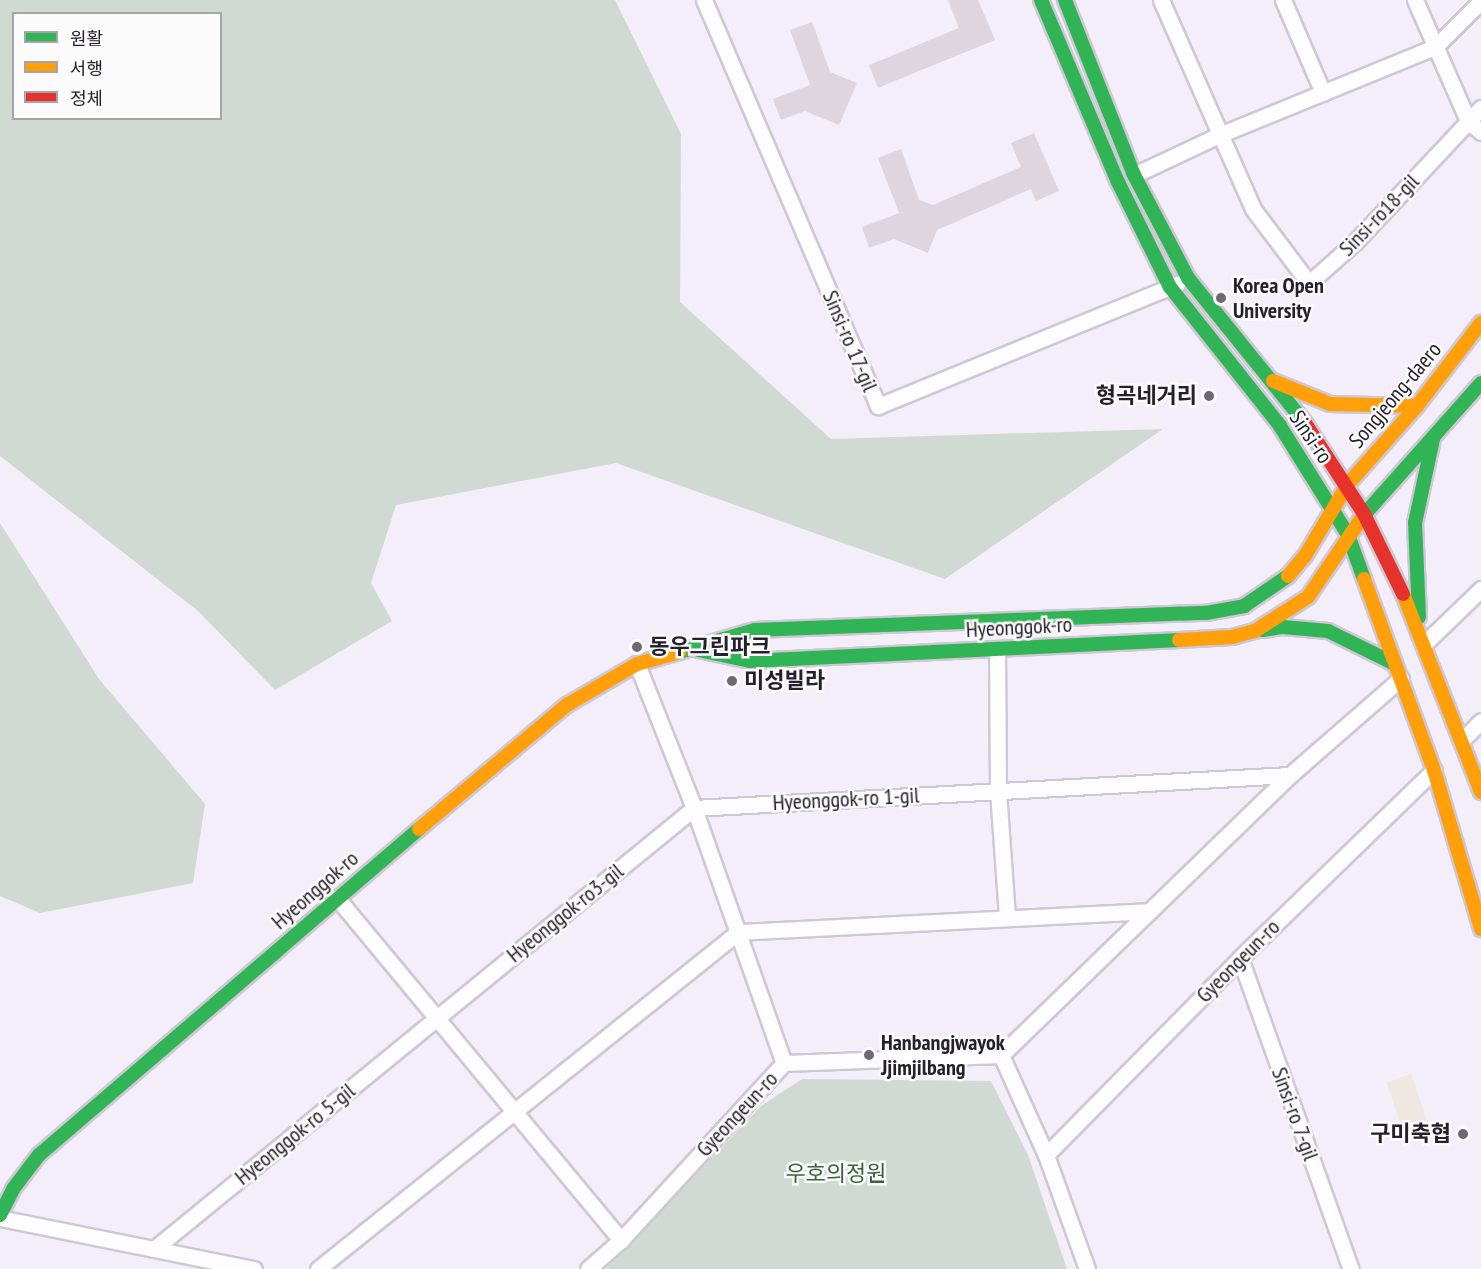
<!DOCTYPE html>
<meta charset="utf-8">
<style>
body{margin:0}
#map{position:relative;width:1481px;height:1269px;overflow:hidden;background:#f3eef9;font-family:"PT Sans Narrow","Noto Sans KR",sans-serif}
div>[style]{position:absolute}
.industrial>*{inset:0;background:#efe8e1;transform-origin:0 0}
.green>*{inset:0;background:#d1d9d3}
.building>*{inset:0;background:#dfd5de}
.roads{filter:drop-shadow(2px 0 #cec8d4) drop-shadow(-2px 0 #cec8d4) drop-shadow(0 2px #cec8d4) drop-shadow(0 -2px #cec8d4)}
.street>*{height:15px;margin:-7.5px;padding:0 7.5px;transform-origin:7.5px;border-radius:7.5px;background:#fdfcfe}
.fast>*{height:14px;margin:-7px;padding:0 7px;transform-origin:7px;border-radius:7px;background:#30b455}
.slow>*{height:14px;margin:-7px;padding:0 7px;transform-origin:7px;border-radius:7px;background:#ff9f0a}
.jam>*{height:14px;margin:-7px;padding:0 7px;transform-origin:7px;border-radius:7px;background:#e5322d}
.dots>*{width:16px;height:16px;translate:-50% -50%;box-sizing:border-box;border:3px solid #fbfbfb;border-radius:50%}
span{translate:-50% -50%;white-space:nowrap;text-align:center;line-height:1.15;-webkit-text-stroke:5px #fbfbfb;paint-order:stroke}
.street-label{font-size:22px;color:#26202d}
.poi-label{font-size:22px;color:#26202d;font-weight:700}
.left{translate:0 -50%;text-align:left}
.right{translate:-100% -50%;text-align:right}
.park-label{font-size:22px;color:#39633a}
.legend{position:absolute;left:12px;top:12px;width:210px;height:108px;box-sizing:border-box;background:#fbfbfb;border:2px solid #a6a3a9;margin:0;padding:8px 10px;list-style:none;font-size:18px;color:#26202d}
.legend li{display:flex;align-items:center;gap:12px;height:30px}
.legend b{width:30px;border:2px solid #a6a3a9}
</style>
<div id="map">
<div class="industrial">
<i style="left:1411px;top:1074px;width:54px;height:26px;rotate:71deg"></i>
</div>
<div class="green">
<i style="clip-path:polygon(evenodd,0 0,615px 0,681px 134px,680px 302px,831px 439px,1163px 429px,945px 579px,616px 463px,396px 505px,371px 583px,392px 621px,275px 690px,198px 611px,0 456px,0 0,14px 14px,220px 14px,220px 118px,14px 118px,14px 14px)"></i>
<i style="clip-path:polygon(0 523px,99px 679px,205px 804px,193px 883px,40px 913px,0 896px)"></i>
<i style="clip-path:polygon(802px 1079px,991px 1081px,1028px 1155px,1067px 1269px,606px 1269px,761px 1106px)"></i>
</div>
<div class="building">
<i style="clip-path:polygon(948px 0,978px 0,995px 40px,878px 88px,869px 65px,959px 28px)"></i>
<i style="clip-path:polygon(812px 22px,830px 72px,857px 83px,839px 125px,805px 111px,781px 120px,773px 99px,810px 85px,790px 30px)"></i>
<i style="clip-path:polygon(1034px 133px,1059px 191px,1036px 201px,1031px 189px,937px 230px,928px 253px,894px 239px,869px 248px,862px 227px,899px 213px,878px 158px,901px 149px,919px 200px,933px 205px,1021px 167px,1011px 143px)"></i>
</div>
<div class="roads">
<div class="street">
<i style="left:704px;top:0;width:442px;rotate:66.8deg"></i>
<i style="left:878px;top:406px;width:323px;rotate:-22.2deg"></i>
<i style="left:1161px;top:0;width:228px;rotate:66.2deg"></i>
<i style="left:1253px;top:209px;width:93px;rotate:52.9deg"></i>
<i style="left:1309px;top:283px;width:62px;rotate:-41.7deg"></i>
<i style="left:1355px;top:242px;width:184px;rotate:-46.8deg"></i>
<i style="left:1283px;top:0;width:101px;rotate:66.7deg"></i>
<i style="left:1415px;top:0;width:132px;rotate:66.3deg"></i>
<i style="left:1468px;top:121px;width:17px;rotate:40deg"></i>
<i style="left:1134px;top:175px;width:94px;rotate:-25.2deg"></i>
<i style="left:1219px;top:135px;width:233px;rotate:-22.2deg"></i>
<i style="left:1435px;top:47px;width:65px;rotate:-45deg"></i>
<i style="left:1425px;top:643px;width:78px;rotate:-44deg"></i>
<i style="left:997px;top:649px;width:142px;rotate:89.6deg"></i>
<i style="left:998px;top:791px;width:127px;rotate:85.9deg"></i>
<i style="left:637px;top:664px;width:155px;rotate:68.4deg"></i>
<i style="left:694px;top:808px;width:270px;rotate:70.6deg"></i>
<i style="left:1461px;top:741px;width:28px;rotate:-45deg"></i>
<i style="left:337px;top:898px;width:445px;rotate:50.3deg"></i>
<i style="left:1240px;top:958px;width:330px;rotate:70.4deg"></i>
<i style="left:1001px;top:1055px;width:402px;rotate:-44.1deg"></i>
<i style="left:1290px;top:775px;width:147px;rotate:-41.1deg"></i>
<i style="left:1046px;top:1155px;width:276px;rotate:-45.4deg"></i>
<i style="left:1240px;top:958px;width:270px;rotate:-44.1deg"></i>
<i style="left:0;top:1218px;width:259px;rotate:11.4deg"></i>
<i style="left:154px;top:1249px;width:697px;rotate:-39.24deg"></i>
<i style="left:694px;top:808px;width:597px;rotate:-3.17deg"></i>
<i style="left:318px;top:1269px;width:538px;rotate:-38.74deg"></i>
<i style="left:738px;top:932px;width:412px;rotate:-2.9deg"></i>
<i style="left:588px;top:1269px;width:44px;rotate:-41.3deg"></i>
<i style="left:621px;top:1240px;width:241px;rotate:-47.4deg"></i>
<i style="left:784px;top:1063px;width:217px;rotate:-2.1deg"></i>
<i style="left:1001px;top:1055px;width:110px;rotate:65.8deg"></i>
<i style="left:1046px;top:1155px;width:121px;rotate:70.2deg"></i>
</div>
<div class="fast">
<i style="left:1041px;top:0;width:198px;rotate:67.1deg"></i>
<i style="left:1118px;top:182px;width:117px;rotate:63.7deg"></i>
<i style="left:1170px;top:287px;width:177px;rotate:51.6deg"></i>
<i style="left:1280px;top:426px;width:128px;rotate:58deg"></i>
<i style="left:1348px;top:535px;width:47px;rotate:70deg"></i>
<i style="left:1065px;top:0;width:188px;rotate:68.5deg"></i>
<i style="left:1134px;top:175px;width:116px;rotate:62.3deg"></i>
<i style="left:1188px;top:278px;width:186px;rotate:51.1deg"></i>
<i style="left:1363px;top:516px;width:178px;rotate:-48.4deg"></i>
<i style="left:1419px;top:617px;width:94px;rotate:-92.4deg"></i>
<i style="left:1415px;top:523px;width:86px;rotate:-77.9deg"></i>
<i style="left:1263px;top:630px;width:20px;rotate:-9deg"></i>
<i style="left:1283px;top:627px;width:45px;rotate:5.1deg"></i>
<i style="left:1328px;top:631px;width:75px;rotate:26.2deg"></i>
<i style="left:698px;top:650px;width:53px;rotate:11.9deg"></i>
<i style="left:750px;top:661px;width:430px;rotate:-2.8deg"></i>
<i style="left:679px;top:652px;width:79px;rotate:-16.1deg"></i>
<i style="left:755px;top:630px;width:451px;rotate:-2.2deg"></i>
<i style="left:1206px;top:613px;width:39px;rotate:-10deg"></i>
<i style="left:1244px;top:606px;width:53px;rotate:-34.3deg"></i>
<i style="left:0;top:1215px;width:29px;rotate:-63deg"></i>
<i style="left:13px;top:1189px;width:43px;rotate:-52.6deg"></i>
<i style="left:39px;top:1155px;width:501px;rotate:-40.63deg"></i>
</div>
<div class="slow">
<i style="left:1273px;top:381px;width:61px;rotate:22deg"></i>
<i style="left:1330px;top:404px;width:87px;rotate:1.3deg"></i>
<i style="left:1288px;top:576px;width:26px;rotate:-50deg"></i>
<i style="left:1305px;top:556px;width:84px;rotate:-59.2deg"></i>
<i style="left:1348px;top:484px;width:104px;rotate:-48.5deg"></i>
<i style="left:1417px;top:406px;width:105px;rotate:-52.4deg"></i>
<i style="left:1364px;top:579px;width:203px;rotate:69.9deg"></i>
<i style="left:1434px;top:770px;width:166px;rotate:73.5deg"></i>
<i style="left:1403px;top:594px;width:213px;rotate:68.5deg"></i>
<i style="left:1179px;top:640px;width:53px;rotate:-3.2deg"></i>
<i style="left:1232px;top:637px;width:24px;rotate:-15deg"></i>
<i style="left:1255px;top:631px;width:63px;rotate:-32.7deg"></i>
<i style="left:1308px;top:597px;width:98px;rotate:-55.8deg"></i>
<i style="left:419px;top:829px;width:193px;rotate:-40deg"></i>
<i style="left:567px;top:705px;width:81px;rotate:-30.4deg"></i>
<i style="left:637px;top:664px;width:44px;rotate:-15.9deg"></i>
</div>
<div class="jam">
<i style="left:1305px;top:423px;width:108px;rotate:57deg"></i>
<i style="left:1364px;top:514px;width:89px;rotate:64deg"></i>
</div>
</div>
<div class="dots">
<i style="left:1221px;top:298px;background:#6e6874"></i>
<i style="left:1209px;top:396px;background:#6e6874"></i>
<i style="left:637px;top:647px;background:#6e6874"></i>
<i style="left:732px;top:681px;background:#6e6874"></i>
<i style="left:869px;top:1055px;background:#6e6874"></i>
<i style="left:1463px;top:1134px;background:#6e6874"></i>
</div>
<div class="street-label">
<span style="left:1379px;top:215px;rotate:-46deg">Sinsi-ro18-gil</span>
<span style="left:850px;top:341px;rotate:67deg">Sinsi-ro 17-gil</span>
<span style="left:1395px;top:395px;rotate:-50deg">Songjeong-daero</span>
<span style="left:1311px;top:437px;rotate:56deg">Sinsi-ro</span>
<span style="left:1019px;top:627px;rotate:-3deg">Hyeonggok-ro</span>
<span style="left:846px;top:799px;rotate:-3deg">Hyeonggok-ro 1-gil</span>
<span style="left:315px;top:890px;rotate:-41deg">Hyeonggok-ro</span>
<span style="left:565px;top:913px;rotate:-39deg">Hyeonggok-ro3-gil</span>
<span style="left:1238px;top:961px;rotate:-45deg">Gyeongeun-ro</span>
<span style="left:737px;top:1114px;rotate:-47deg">Gyeongeun-ro</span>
<span style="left:1295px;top:1114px;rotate:70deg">Sinsi-ro 7-gil</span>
<span style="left:295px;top:1134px;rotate:-39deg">Hyeonggok-ro 5-gil</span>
</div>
<div class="poi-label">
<span class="left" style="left:1233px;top:298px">Korea Open<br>University</span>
<span class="right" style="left:1197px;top:396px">형곡네거리</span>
<span class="left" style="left:649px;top:647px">동우그린파크</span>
<span class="left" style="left:744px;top:681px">미성빌라</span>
<span class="left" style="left:881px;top:1055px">Hanbangjwayok<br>Jjimjilbang</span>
<span class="right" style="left:1451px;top:1134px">구미축협</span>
</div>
<div class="park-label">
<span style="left:836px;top:1174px">우호의정원</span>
</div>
<ul class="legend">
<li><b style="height:8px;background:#30b455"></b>원활</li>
<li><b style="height:8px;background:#ff9f0a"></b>서행</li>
<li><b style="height:8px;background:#e5322d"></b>정체</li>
</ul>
</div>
